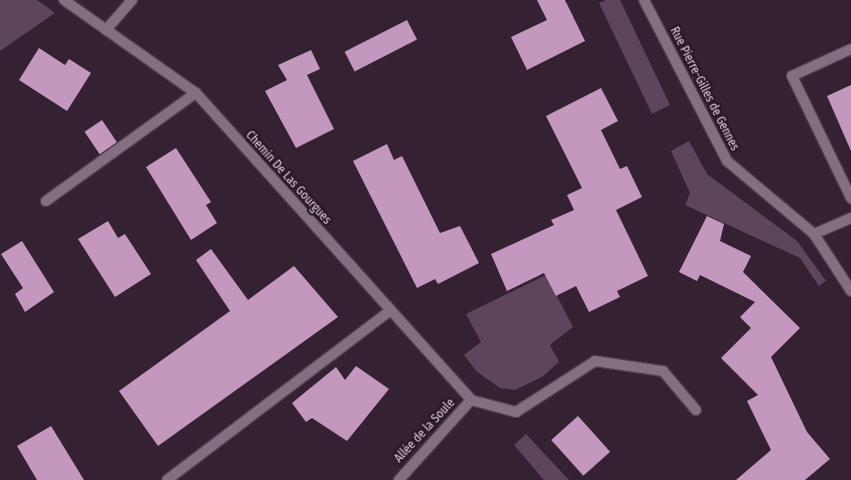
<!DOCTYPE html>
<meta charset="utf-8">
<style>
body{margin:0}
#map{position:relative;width:851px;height:480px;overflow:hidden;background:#342132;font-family:"Fira Sans Condensed",sans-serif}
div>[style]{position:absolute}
.green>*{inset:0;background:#5f455c}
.building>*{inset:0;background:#c497bf;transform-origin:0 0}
.roads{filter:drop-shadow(1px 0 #4f3d4d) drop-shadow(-1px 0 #4f3d4d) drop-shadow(0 1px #4f3d4d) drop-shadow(0 -1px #4f3d4d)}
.lane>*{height:10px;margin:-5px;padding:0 5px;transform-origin:5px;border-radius:5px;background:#836f80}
.street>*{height:10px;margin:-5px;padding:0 5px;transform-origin:5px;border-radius:5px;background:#836f80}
span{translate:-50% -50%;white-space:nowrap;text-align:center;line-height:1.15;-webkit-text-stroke:5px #2a1828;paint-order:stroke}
.street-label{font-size:12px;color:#dcd0db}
</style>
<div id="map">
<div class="green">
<i style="clip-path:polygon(0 0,37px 0,55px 13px,0 51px)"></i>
<i style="clip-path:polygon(606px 0,620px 0,670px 105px,652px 114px,599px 3px)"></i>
<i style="clip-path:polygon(689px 141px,707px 174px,797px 241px,826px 281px,819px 286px,800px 258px,685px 205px,690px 193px,671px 151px)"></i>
<i style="clip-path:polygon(546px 275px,573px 327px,550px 345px,559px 362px,542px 377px,515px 390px,500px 388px,477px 372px,464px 355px,481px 342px,466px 314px)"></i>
<i style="clip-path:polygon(526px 434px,569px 480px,544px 480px,514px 445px)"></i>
</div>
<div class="building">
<i style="clip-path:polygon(537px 0,565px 0,585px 41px,527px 70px,511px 37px,547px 20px)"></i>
<i style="left:407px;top:20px;width:22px;height:70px;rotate:63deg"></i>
<i style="clip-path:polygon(39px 48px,65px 65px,69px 59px,91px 73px,67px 111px,19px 80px)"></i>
<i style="clip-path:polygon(311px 50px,320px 69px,307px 75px,334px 129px,296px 148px,265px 91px,287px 80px,278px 65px)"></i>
<i style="clip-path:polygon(851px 85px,851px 151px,827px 96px)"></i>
<i style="clip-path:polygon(601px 88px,618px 121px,601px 130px,620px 169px,627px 166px,642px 197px,616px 210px,648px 276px,617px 291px,620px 297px,589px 312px,576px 286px,556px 296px,544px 273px,507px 291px,491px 254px,554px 225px,551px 220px,574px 210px,567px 195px,582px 188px,546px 116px)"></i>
<i style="left:102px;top:120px;width:27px;height:21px;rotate:56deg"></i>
<i style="clip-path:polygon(387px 144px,394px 160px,402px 156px,440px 233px,460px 226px,479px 263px,438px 284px,435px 279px,417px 288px,353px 161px)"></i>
<i style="clip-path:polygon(176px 148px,211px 202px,206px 205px,217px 223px,191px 240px,146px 167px)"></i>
<i style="clip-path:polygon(707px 216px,724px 224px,720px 241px,751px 256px,743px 272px,800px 328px,771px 357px,807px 432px,830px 459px,805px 480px,736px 480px,771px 450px,747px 401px,758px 395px,721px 358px,751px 328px,740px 317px,755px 302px,700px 275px,697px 281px,679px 272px)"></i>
<i style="clip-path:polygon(108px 221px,118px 238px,125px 234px,151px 274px,115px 297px,78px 239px)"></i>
<i style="clip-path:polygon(22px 241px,54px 292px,25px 312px,15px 294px,23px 288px,1px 254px)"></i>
<i style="clip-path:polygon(211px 249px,248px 300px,294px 266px,338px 317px,158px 446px,119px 391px,230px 311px,196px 260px)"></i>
<i style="clip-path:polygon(356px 366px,389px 389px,347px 441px,312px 418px,306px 422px,292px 403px,336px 367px,345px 380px)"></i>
<i style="left:578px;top:416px;width:48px;height:36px;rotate:48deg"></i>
<i style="clip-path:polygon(51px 426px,84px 480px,37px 480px,17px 446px)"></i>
</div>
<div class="roads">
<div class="lane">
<i style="left:851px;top:49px;width:65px;rotate:155.4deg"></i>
<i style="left:792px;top:76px;width:136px;rotate:64.2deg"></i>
<i style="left:46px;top:201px;width:185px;rotate:-35.8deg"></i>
<i style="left:814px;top:234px;width:40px;rotate:-23.4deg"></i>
<i style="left:167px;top:480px;width:281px;rotate:-37.2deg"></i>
</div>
<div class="street">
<i style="left:64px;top:0;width:161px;rotate:35.2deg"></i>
<i style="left:196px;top:93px;width:412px;rotate:48.1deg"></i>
<i style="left:644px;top:0;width:181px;rotate:62.7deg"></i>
<i style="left:727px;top:161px;width:114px;rotate:40deg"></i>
<i style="left:814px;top:234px;width:68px;rotate:57deg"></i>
<i style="left:106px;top:30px;width:40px;rotate:-49deg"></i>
<i style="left:471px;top:400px;width:47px;rotate:14.9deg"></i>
<i style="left:516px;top:412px;width:94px;rotate:-32.8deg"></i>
<i style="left:595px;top:361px;width:69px;rotate:8.4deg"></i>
<i style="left:663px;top:371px;width:51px;rotate:49.8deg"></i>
<i style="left:399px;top:480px;width:108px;rotate:-48deg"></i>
</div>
</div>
<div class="street-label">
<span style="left:704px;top:89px;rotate:63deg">Rue Pierre-Gilles de Gennes</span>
<span style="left:288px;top:178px;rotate:48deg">Chemin De Las Gourgues</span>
<span style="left:425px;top:431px;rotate:-47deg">Allée de la Soule</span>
</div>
</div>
